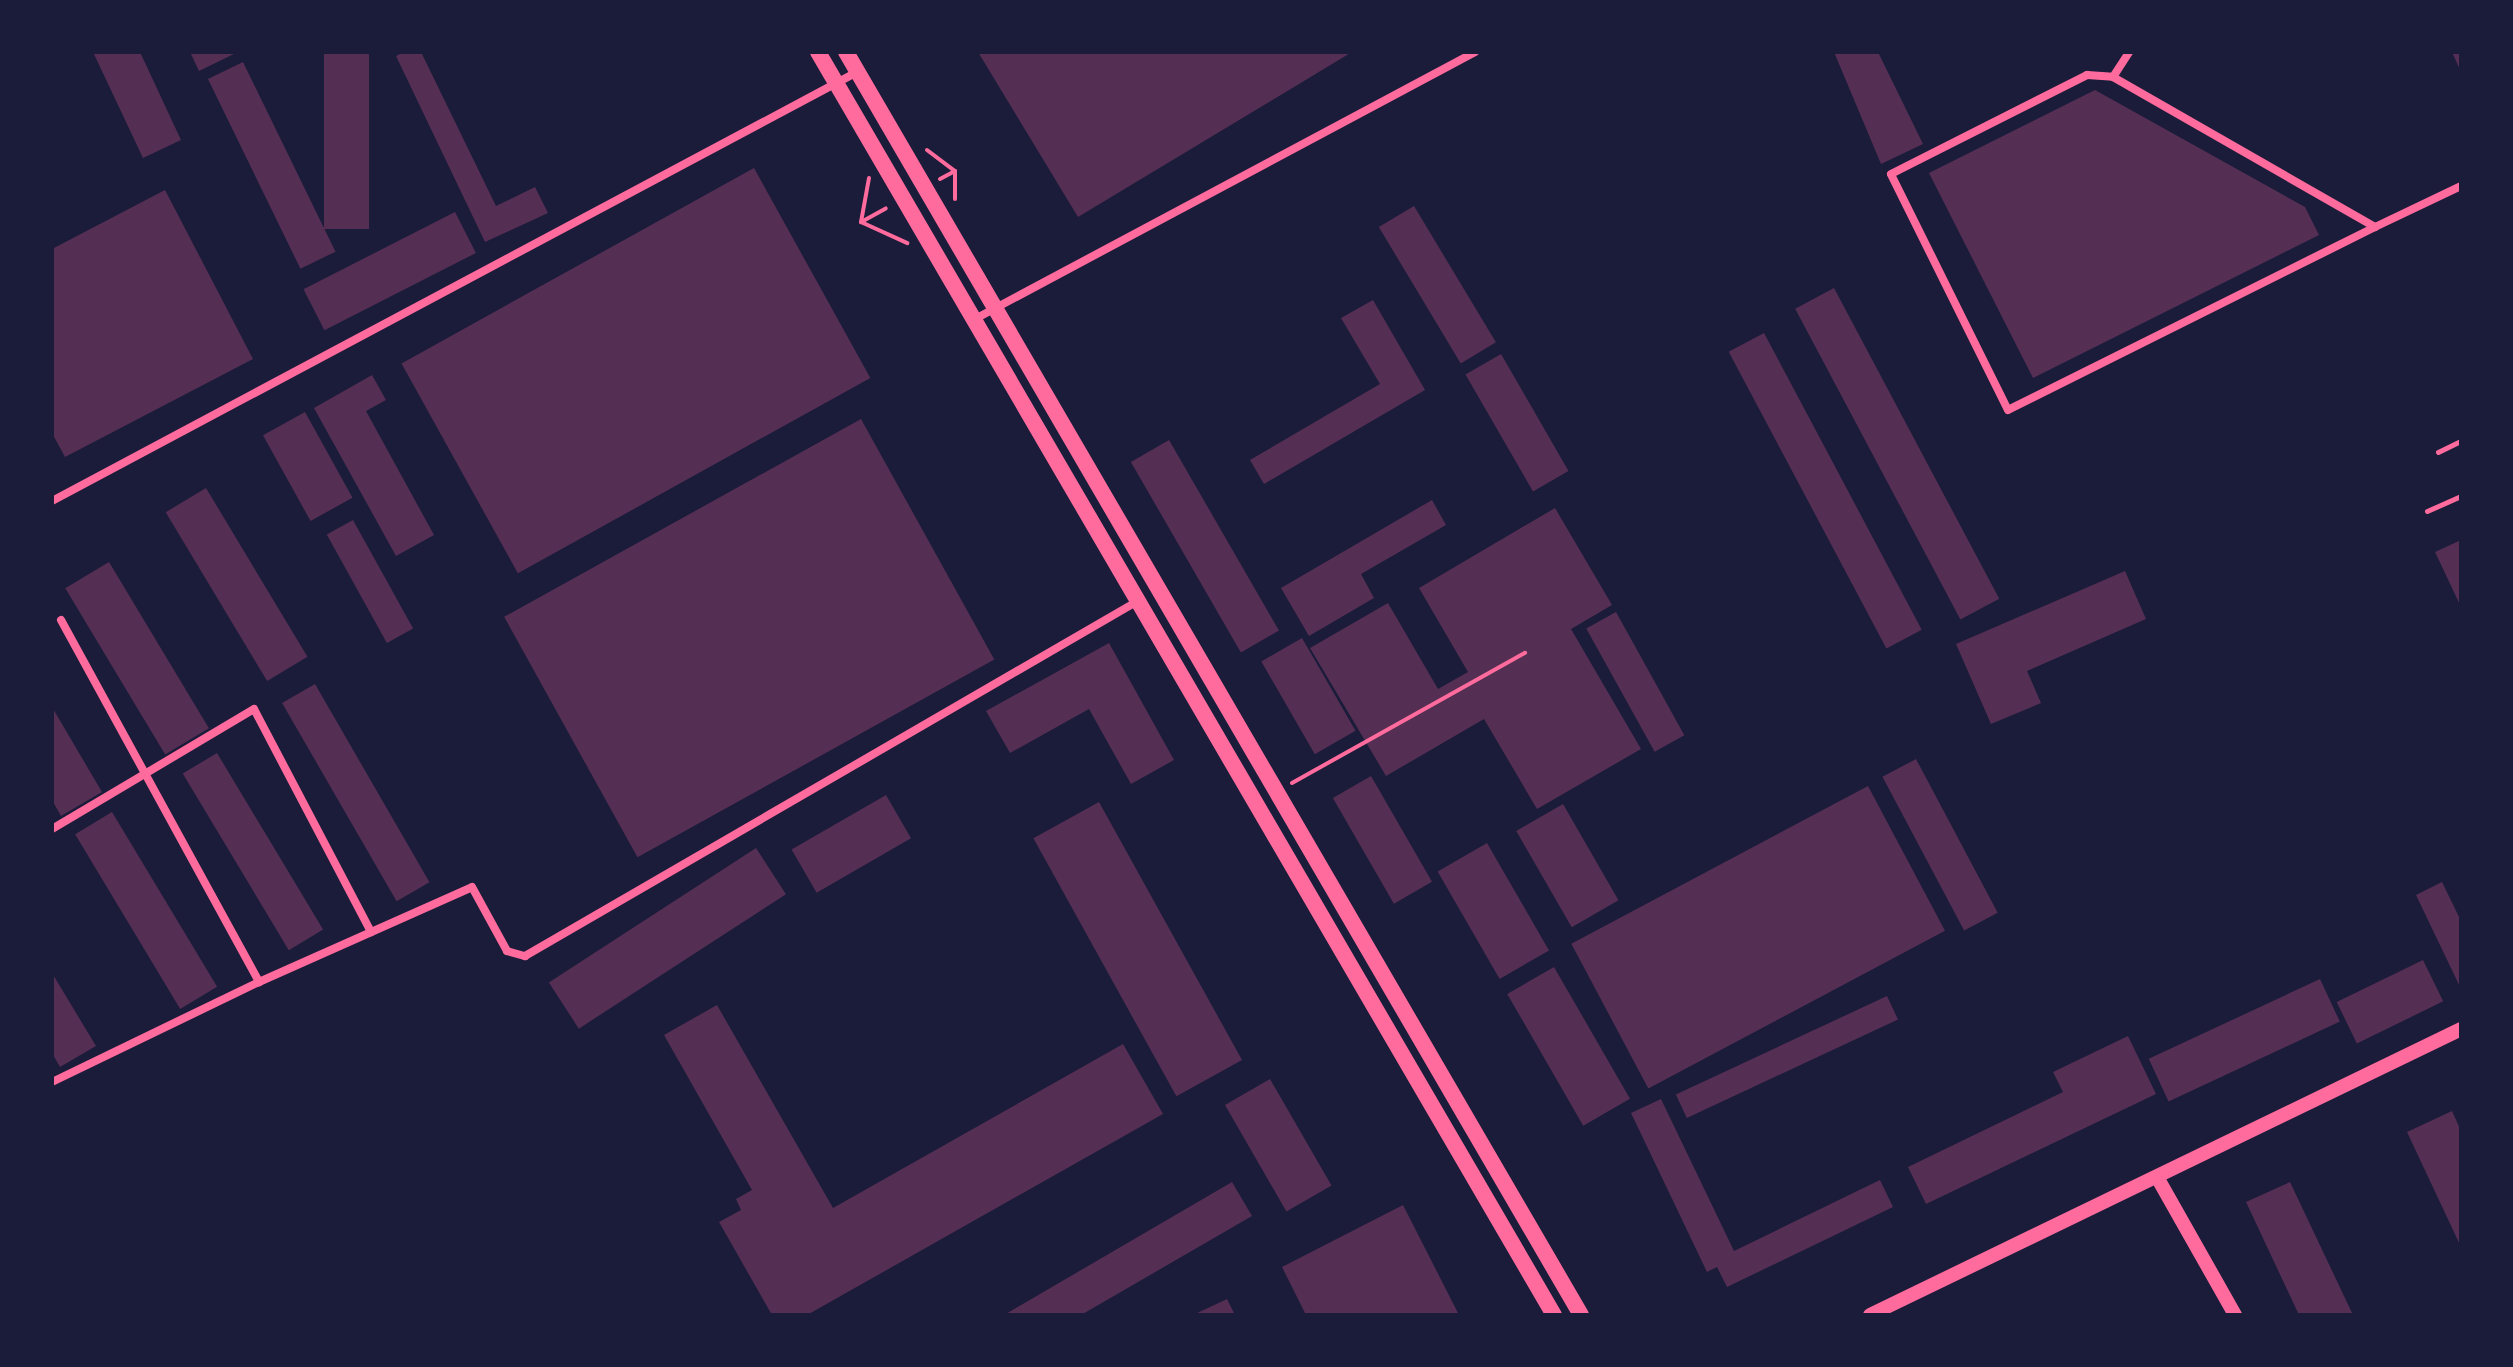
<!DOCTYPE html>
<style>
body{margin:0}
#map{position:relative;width:2513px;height:1367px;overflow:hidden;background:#1b1b3a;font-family:"Exo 2",sans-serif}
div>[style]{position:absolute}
.building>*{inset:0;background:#542f53;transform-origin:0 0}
.path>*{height:4px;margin:-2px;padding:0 2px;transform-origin:2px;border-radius:2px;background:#ff6b9d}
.service>*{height:5px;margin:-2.5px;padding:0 2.5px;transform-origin:2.5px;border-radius:2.5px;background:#ff6b9d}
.minor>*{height:8px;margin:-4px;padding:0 4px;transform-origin:4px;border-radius:4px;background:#ff6b9d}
.tertiary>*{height:14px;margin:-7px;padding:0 7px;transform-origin:7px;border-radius:7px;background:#ff6b9d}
.secondary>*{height:16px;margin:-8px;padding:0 8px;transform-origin:8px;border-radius:8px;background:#ff6b9d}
span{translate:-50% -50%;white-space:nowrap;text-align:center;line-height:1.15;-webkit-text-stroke:6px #1b1b3a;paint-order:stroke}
.frame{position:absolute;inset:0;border:54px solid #1b1b3a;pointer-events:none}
</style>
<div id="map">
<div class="building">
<i style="clip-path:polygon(93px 52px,140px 52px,181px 140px,143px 158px)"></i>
<i style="clip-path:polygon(190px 52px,238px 52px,199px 71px)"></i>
<i style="left:324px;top:52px;width:45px;height:177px"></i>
<i style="clip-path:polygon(404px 52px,421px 52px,496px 206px,535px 187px,548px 213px,485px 242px,396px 56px)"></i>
<i style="clip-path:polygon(978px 52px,1352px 52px,1078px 217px)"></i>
<i style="clip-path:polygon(1834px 52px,1878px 52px,1923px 144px,1881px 164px)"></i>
<i style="clip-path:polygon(2452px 52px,2461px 52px,2461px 72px)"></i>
<i style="left:243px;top:62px;width:211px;height:39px;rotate:64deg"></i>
<i style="clip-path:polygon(2095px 90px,2305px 207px,2319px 235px,2033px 378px,1929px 173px)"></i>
<i style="left:754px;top:168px;width:240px;height:403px;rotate:61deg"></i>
<i style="clip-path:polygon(165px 190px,253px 359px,65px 457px,52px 433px,52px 249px)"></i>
<i style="left:1414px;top:206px;width:159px;height:41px;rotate:59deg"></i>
<i style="left:455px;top:212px;width:46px;height:170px;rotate:63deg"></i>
<i style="left:1834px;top:288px;width:352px;height:44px;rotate:62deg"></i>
<i style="clip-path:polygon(1373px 300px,1425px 390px,1264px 484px,1250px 460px,1380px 384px,1341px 318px)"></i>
<i style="left:1764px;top:333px;width:336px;height:40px;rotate:62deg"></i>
<i style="left:1501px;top:354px;width:135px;height:41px;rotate:60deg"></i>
<i style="clip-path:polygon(372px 375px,386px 400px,366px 411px,434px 535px,396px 556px,314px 408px)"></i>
<i style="left:305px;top:412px;width:98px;height:48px;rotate:61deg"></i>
<i style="left:861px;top:419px;width:275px;height:408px;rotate:61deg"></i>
<i style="left:1169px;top:440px;width:220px;height:44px;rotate:60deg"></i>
<i style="left:206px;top:488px;width:197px;height:47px;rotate:59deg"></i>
<i style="clip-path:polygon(1432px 500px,1446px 525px,1361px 574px,1374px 598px,1309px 636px,1281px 588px)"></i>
<i style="clip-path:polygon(1555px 508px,1612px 605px,1571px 629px,1641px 749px,1537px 809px,1484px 719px,1386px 776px,1310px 648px,1388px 603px,1438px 689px,1468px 672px,1419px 588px)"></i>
<i style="left:353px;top:520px;width:124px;height:30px;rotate:61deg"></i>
<i style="clip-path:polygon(2461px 540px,2461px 607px,2435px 552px)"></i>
<i style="left:109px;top:562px;width:194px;height:51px;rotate:59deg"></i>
<i style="clip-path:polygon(2125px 571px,2146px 619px,2027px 671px,2041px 703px,1991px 724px,1956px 644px)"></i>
<i style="left:1616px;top:612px;width:141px;height:34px;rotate:61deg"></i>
<i style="left:1302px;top:638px;width:107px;height:47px;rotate:60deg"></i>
<i style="clip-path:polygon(1109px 643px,1174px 760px,1131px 784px,1089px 709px,1010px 753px,986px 711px)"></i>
<i style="left:315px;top:684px;width:229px;height:38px;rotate:60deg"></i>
<i style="clip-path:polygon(52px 707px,102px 792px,61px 816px,52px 800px)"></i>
<i style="left:217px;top:753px;width:206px;height:40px;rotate:59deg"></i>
<i style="left:1916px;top:759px;width:174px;height:38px;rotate:62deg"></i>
<i style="left:1371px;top:776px;width:122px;height:44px;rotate:60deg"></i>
<i style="left:1868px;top:786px;width:164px;height:336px;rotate:62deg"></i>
<i style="left:886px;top:795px;width:50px;height:109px;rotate:60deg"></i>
<i style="left:1099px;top:802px;width:295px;height:75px;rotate:61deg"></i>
<i style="left:1563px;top:804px;width:111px;height:54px;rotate:60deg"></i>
<i style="left:112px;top:812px;width:204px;height:43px;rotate:59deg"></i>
<i style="left:1487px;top:843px;width:124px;height:57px;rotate:60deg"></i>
<i style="left:756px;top:848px;width:55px;height:247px;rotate:57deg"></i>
<i style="clip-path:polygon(2442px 882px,2461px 921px,2461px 989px,2416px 895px)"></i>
<i style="left:2423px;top:960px;width:46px;height:96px;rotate:64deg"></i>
<i style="left:1554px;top:967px;width:152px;height:54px;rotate:60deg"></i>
<i style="clip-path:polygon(52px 973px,96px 1046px,60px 1067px,52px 1053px)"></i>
<i style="left:2320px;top:979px;width:47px;height:189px;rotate:65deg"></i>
<i style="left:1887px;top:996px;width:26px;height:233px;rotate:65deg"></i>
<i style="clip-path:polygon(717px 1005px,833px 1208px,1123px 1044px,1163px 1114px,807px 1315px,772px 1315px,719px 1222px,741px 1210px,736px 1199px,752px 1190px,664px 1035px)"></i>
<i style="clip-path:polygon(2128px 1036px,2156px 1094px,1926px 1204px,1908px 1167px,2063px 1092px,2053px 1072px)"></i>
<i style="left:1270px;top:1079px;width:123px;height:52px;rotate:60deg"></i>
<i style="clip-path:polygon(1661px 1099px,1734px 1251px,1880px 1180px,1893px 1207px,1727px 1287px,1717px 1267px,1707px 1272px,1631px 1113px)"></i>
<i style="clip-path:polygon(2452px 1111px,2461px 1131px,2461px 1247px,2407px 1132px)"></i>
<i style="clip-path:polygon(1232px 1182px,1252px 1216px,1081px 1315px,1004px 1315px)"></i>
<i style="clip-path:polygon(2290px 1182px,2353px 1315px,2299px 1315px,2246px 1202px)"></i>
<i style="clip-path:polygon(1403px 1205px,1459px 1315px,1306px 1315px,1282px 1267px)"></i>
<i style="clip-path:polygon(1227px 1299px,1235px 1315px,1193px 1315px)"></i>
</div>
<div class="path">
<i style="left:927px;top:150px;width:35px;rotate:37deg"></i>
<i style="left:955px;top:171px;width:28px;rotate:90deg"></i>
<i style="left:869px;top:178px;width:45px;rotate:100.3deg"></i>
<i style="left:861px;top:222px;width:51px;rotate:24.5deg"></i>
<i style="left:940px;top:179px;width:17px;rotate:-28deg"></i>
<i style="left:863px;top:221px;width:26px;rotate:-29deg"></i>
<i style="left:1292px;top:783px;width:267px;rotate:-29.2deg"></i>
</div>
<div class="service">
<i style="left:2438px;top:452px;width:25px;rotate:-26deg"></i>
<i style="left:2427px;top:511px;width:37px;rotate:-24deg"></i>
</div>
<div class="minor">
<i style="left:2113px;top:77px;width:30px;rotate:-57deg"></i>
<i style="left:2375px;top:227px;width:410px;rotate:153.5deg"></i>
<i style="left:2008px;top:410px;width:263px;rotate:-116.4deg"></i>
<i style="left:1891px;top:174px;width:220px;rotate:-26.8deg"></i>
<i style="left:2087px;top:75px;width:26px;rotate:4deg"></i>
<i style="left:2113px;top:77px;width:302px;rotate:29.8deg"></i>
<i style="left:2375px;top:227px;width:95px;rotate:-25.5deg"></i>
<i style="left:975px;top:319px;width:567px;rotate:-28.1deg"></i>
<i style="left:52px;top:501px;width:912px;rotate:-28.05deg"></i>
<i style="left:61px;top:620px;width:413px;rotate:61.3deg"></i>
<i style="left:52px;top:829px;width:235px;rotate:-30.7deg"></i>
<i style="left:254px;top:709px;width:252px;rotate:62.3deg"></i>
<i style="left:52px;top:1082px;width:230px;rotate:-25.8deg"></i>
<i style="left:259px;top:982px;width:233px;rotate:-24deg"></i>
<i style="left:472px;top:887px;width:73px;rotate:61.3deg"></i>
<i style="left:507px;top:951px;width:19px;rotate:16deg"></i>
<i style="left:525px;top:956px;width:708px;rotate:-30.08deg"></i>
</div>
<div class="tertiary">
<i style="left:2157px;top:1177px;width:159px;rotate:60.5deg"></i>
<i style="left:1870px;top:1315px;width:657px;rotate:-25.82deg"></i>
</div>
<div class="secondary">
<i style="left:818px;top:52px;width:1462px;rotate:59.77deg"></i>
<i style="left:846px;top:52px;width:1461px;rotate:59.8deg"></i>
</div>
<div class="frame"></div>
</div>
